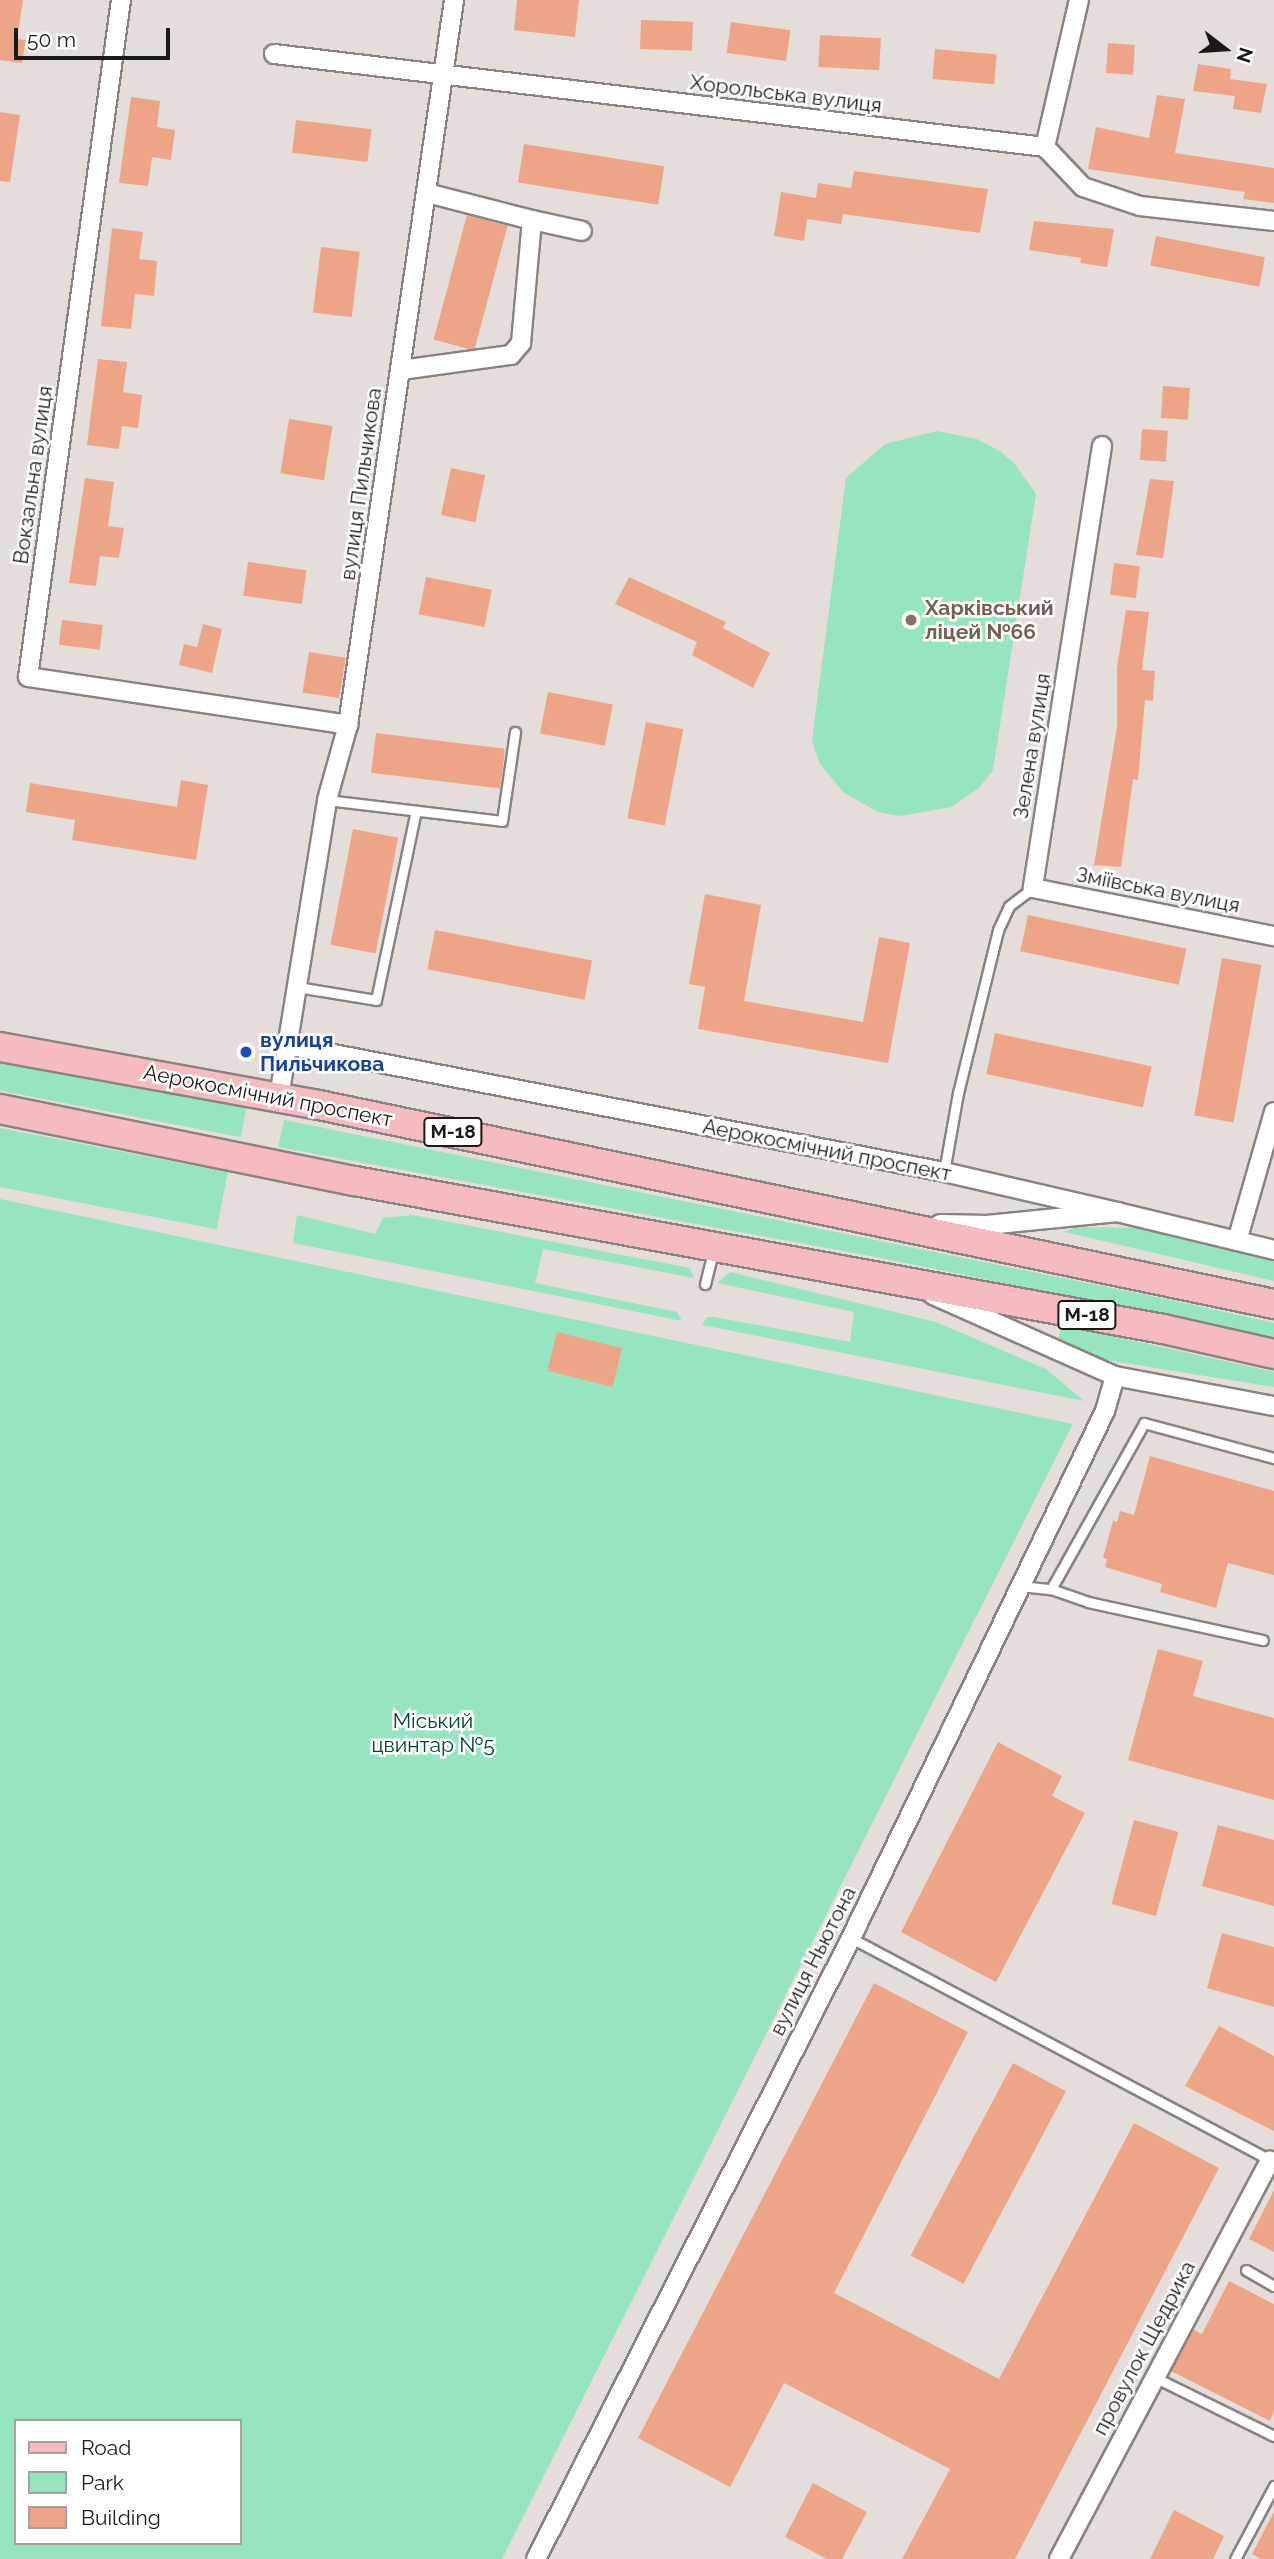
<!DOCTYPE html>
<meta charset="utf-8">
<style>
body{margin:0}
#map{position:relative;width:1274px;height:2559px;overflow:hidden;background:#e5ddda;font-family:Raleway,sans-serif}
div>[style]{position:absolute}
.green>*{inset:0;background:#96e4c0;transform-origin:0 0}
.building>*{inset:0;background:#eea587;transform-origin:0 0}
.roads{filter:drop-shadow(2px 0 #8a8381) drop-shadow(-2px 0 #8a8381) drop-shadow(0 2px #8a8381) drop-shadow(0 -2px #8a8381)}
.service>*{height:9px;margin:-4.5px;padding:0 4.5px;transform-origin:4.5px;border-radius:4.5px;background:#fff}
.minor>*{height:18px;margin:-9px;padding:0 9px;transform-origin:9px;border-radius:9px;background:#fff}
.primary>*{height:28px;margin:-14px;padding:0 14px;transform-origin:14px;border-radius:14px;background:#f5bbc0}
.dots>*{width:19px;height:19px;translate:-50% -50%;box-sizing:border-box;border:4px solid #fff;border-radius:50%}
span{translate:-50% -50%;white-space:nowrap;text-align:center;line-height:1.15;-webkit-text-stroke:5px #fff;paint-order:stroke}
.shield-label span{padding:2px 5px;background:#fff;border:2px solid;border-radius:5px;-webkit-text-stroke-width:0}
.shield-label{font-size:19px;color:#1c1a19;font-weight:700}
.street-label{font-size:21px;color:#1c1a19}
.education-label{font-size:21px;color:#785e54;font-weight:700}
.left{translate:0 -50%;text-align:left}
.transit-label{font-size:21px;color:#164399;font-weight:700}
.park-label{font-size:21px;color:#004830}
.legend{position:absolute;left:14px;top:2419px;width:228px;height:126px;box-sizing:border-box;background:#fff;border:2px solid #a4a3a3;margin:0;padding:9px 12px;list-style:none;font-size:21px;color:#1c1a19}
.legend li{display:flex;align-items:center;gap:14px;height:35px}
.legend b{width:35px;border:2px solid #a4a3a3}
.north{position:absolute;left:1190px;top:14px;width:70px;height:70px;-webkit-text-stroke:5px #fff;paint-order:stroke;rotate:107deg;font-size:19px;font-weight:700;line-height:28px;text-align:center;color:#1c1a19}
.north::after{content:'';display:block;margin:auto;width:24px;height:32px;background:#1c1a19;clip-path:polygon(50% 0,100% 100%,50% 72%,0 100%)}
.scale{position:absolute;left:14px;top:28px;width:156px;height:32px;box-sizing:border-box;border:4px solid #1c1a19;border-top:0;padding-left:9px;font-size:21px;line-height:24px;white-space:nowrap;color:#1c1a19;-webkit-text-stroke:5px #fff;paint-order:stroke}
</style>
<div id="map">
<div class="green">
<i style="clip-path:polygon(937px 431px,977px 439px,998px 450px,1014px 463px,1036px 494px,993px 770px,979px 788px,951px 807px,900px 816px,878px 812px,843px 792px,820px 764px,812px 741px,846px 478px,885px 444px)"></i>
<i style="left:0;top:1060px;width:251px;height:30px;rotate:11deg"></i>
<i style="clip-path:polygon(284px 1120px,1166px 1299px,1274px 1323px,1274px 1338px,881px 1258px,278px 1147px)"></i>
<i style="left:0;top:1128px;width:232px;height:58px;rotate:11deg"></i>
<i style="clip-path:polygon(evenodd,0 1199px,1073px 1424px,502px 2559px,0 2559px,0 1199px,16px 2421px,240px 2421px,240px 2543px,16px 2543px,16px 2421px)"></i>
<i style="clip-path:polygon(297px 1215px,375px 1234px,383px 1218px,413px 1215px,690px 1268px,694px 1278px,543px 1249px,535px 1283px,677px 1312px,682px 1321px,293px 1243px)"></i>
<i style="clip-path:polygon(1076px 1227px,1143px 1228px,1274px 1261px,1274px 1281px,1065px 1232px)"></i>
<i style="clip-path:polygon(730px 1272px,936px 1322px,1046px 1369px,1084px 1401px,702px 1325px,707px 1317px,714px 1317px,850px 1342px,854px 1312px,717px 1283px)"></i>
<i style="clip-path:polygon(1062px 1325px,1274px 1372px,1274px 1387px,1088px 1357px,1058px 1339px)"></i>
</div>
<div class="building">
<i style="clip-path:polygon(0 0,23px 0,17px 39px,26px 40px,22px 63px,0 60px)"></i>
<i style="clip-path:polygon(517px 0,579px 0,575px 37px,514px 30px)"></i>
<i style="left:641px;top:20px;width:52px;height:29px;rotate:2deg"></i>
<i style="left:731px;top:22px;width:60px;height:31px;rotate:8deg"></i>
<i style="left:820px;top:35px;width:61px;height:32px;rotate:3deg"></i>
<i style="left:1108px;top:43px;width:27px;height:30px;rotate:4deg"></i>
<i style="left:935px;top:49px;width:62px;height:30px;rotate:5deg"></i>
<i style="clip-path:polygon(1198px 64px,1231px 69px,1230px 79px,1267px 84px,1261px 113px,1233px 109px,1235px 96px,1193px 91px)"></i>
<i style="clip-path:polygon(1157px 95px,1185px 99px,1175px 153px,1274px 168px,1274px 203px,1243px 199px,1245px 192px,1088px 169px,1096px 127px,1149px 138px)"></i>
<i style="clip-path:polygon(131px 97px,160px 101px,157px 127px,175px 130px,171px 160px,152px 157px,148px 186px,119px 183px)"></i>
<i style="clip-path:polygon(0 112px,20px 115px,10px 182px,0 181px)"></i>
<i style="left:296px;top:120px;width:76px;height:33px;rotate:7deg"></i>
<i style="left:524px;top:144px;width:142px;height:39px;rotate:9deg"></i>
<i style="clip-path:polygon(854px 171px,988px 189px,980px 233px,843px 214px,841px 224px,807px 219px,804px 241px,774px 236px,781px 192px,816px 198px,818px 183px,851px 188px)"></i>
<i style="left:467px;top:215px;width:42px;height:129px;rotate:15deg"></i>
<i style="clip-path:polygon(1034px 221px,1114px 229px,1107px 267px,1080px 263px,1081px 258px,1029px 250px)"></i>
<i style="clip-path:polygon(112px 228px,143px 232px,139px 259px,157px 261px,154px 296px,135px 294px,131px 329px,101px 326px)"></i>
<i style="left:1156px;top:236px;width:111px;height:30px;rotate:11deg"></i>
<i style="left:321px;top:247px;width:39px;height:66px;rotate:7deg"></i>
<i style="clip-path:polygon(98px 359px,127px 362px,123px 392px,142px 395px,138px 428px,122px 426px,119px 449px,87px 445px)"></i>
<i style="left:1163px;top:386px;width:27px;height:32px;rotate:4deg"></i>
<i style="left:289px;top:419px;width:44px;height:55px;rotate:9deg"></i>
<i style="left:1142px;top:429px;width:26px;height:31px;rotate:4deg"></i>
<i style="left:451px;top:468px;width:35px;height:48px;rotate:12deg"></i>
<i style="clip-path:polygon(85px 478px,114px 482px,108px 526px,124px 528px,119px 558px,100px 556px,96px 586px,69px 583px)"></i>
<i style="clip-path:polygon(1150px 479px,1174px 481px,1163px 558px,1136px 555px)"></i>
<i style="left:248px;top:562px;width:59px;height:34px;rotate:8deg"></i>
<i style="left:1114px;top:563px;width:26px;height:32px;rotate:7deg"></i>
<i style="left:426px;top:577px;width:67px;height:38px;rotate:11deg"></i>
<i style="clip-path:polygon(629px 577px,726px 622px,723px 628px,770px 653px,753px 688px,692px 655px,697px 642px,615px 604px)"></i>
<i style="clip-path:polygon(1126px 610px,1149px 612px,1142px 670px,1155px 671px,1153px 701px,1145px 700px,1138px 780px,1133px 779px,1121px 867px,1094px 865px,1117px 727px,1117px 668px)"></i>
<i style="left:62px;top:620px;width:41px;height:25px;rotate:7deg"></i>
<i style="clip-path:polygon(203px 624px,222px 629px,212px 673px,179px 665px,184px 644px,197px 647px)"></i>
<i style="left:309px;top:652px;width:37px;height:41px;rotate:9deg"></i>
<i style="left:548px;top:692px;width:66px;height:42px;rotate:11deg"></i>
<i style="left:646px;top:722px;width:38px;height:98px;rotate:11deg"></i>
<i style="left:376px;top:733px;width:130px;height:40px;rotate:7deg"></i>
<i style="clip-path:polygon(181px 780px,208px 785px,196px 860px,72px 840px,75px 820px,26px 812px,30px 783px,177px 807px)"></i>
<i style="left:353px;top:829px;width:46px;height:118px;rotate:11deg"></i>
<i style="clip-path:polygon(705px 894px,761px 905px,744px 1001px,863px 1022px,879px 937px,910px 943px,888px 1063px,698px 1029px,705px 987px,689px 984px)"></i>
<i style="left:1028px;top:915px;width:162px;height:37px;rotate:12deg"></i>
<i style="left:435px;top:930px;width:160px;height:40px;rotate:11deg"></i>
<i style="left:1222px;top:958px;width:40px;height:160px;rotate:10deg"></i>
<i style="left:995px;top:1033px;width:160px;height:42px;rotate:12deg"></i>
<i style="left:557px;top:1332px;width:67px;height:40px;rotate:14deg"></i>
<i style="clip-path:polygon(1150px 1456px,1274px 1491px,1274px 1575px,1228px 1563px,1216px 1608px,1160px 1592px,1162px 1584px,1105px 1567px,1107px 1559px,1103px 1558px,1113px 1521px,1117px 1522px,1120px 1511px,1134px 1515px)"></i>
<i style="clip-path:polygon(1158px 1649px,1203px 1661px,1193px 1696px,1274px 1718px,1274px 1800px,1128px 1760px)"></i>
<i style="clip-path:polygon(998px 1742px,1062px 1776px,1052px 1796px,1085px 1813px,996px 1982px,901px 1932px)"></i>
<i style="left:1134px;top:1820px;width:46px;height:87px;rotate:15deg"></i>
<i style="clip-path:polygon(1218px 1825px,1274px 1840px,1274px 1906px,1202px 1886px)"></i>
<i style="clip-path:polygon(1222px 1933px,1274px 1947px,1274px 2007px,1207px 1988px)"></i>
<i style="clip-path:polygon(874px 1983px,968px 2032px,834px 2293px,999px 2379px,1134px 2123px,1219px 2168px,1015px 2559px,902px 2559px,950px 2469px,784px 2383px,730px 2487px,638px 2438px)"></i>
<i style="clip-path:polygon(1219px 2026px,1274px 2056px,1274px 2131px,1185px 2086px)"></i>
<i style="left:1013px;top:2063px;width:60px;height:218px;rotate:28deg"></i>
<i style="clip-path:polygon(1274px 2190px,1274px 2252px,1249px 2239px)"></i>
<i style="clip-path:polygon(1229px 2281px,1274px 2304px,1274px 2411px,1270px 2421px,1171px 2371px,1193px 2329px,1202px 2334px)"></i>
<i style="clip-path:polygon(813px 2483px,867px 2512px,842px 2559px,827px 2559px,785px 2537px)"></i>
<i style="clip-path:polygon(1174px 2510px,1224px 2536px,1213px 2559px,1150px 2559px)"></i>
<i style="clip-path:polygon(1274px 2512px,1274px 2559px,1261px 2559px,1252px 2554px)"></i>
</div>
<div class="roads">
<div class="service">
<i style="left:327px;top:800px;width:176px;rotate:6.8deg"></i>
<i style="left:502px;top:821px;width:90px;rotate:-81.7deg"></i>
<i style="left:297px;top:987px;width:80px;rotate:9.3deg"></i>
<i style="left:376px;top:1000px;width:193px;rotate:-78.1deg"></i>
<i style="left:944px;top:1172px;width:80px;rotate:-80deg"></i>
<i style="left:958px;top:1093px;width:168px;rotate:-76.2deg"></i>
<i style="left:998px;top:930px;width:26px;rotate:-65deg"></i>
<i style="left:1009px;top:906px;width:30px;rotate:-37deg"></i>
<i style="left:705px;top:1284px;width:34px;rotate:-76deg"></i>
<i style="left:1020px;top:1586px;width:31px;rotate:6deg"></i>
<i style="left:1051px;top:1589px;width:39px;rotate:19deg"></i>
<i style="left:1088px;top:1602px;width:179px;rotate:12.3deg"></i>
<i style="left:1051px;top:1589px;width:190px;rotate:-60.7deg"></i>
<i style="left:1144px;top:1423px;width:135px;rotate:15.1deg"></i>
<i style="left:851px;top:1938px;width:474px;rotate:27.9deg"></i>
<i style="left:1246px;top:2270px;width:32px;rotate:30deg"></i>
<i style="left:1154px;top:2377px;width:134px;rotate:26.2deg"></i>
<i style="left:1235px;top:2559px;width:83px;rotate:-61.9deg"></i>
</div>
<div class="minor">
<i style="left:121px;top:0;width:683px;rotate:97.82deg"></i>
<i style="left:28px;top:677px;width:324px;rotate:8.5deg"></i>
<i style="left:274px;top:54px;width:777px;rotate:6.88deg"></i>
<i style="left:1045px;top:147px;width:55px;rotate:46.5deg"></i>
<i style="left:1083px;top:187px;width:60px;rotate:18.4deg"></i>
<i style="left:1140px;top:206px;width:135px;rotate:6.4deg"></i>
<i style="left:1045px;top:147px;width:151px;rotate:-77deg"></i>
<i style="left:532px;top:220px;width:51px;rotate:12.4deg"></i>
<i style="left:401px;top:370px;width:111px;rotate:-7.8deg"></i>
<i style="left:511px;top:355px;width:16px;rotate:-50deg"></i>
<i style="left:521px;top:343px;width:123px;rotate:-84.9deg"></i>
<i style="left:532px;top:220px;width:108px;rotate:-165.6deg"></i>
<i style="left:1102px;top:446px;width:447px;rotate:98.9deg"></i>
<i style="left:1033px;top:888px;width:246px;rotate:11.3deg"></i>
<i style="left:287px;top:1045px;width:669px;rotate:10.94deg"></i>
<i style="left:944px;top:1172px;width:178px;rotate:13deg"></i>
<i style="left:279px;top:1097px;width:301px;rotate:-80.8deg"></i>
<i style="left:327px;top:800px;width:78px;rotate:-74.4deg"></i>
<i style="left:348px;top:725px;width:733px;rotate:-81.68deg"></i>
<i style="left:940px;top:1224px;width:47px;rotate:1.2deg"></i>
<i style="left:987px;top:1225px;width:131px;rotate:-5.7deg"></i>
<i style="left:1117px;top:1212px;width:162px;rotate:13.6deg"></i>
<i style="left:1237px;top:1241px;width:134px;rotate:-74deg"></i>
<i style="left:933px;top:1295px;width:199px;rotate:24deg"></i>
<i style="left:1115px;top:1376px;width:162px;rotate:10.7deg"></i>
<i style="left:536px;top:2559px;width:696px;rotate:-63.1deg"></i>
<i style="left:851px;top:1938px;width:585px;rotate:-64.27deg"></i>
<i style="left:1105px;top:1411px;width:36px;rotate:-74deg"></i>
<i style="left:1059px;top:2559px;width:451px;rotate:-62.1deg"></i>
</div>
<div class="primary">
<i style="left:0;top:1047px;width:324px;rotate:10.3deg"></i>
<i style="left:319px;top:1105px;width:976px;rotate:11.77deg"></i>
<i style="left:0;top:1109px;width:362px;rotate:11.5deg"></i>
<i style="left:355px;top:1181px;width:821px;rotate:10.38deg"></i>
<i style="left:1163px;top:1329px;width:114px;rotate:12.7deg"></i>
</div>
</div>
<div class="dots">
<i style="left:911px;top:620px;background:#8d6e63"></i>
<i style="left:246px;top:1052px;background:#1a4fb4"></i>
</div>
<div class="shield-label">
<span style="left:453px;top:1132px">М-18</span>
<span style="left:1087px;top:1315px">М-18</span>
</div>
<div class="street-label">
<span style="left:786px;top:94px;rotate:7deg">Хорольська вулиця</span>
<span style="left:33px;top:475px;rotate:-82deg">Вокзальна вулиця</span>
<span style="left:361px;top:484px;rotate:-82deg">вулиця Пильчикова</span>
<span style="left:1032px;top:746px;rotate:-81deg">Зелена вулиця</span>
<span style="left:1158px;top:890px;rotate:11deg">Зміївська вулиця</span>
<span style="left:268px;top:1096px;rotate:11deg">Аерокосмічний проспект</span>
<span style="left:827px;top:1150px;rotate:11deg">Аерокосмічний проспект</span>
<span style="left:813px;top:1961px;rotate:-63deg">вулиця Ньютона</span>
<span style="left:1144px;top:2348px;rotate:-62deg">провулок Щедрика</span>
</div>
<div class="education-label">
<span class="left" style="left:925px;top:620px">Харківський<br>ліцей №66</span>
</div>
<div class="transit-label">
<span class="left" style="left:260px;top:1052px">вулиця<br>Пильчикова</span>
</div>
<div class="park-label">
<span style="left:433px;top:1733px">Міський<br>цвинтар №5</span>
</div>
<ul class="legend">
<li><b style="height:9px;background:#f5bbc0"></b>Road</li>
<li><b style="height:19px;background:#96e4c0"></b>Park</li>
<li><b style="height:19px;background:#eea587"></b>Building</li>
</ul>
<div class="north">N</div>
<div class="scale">50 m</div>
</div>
